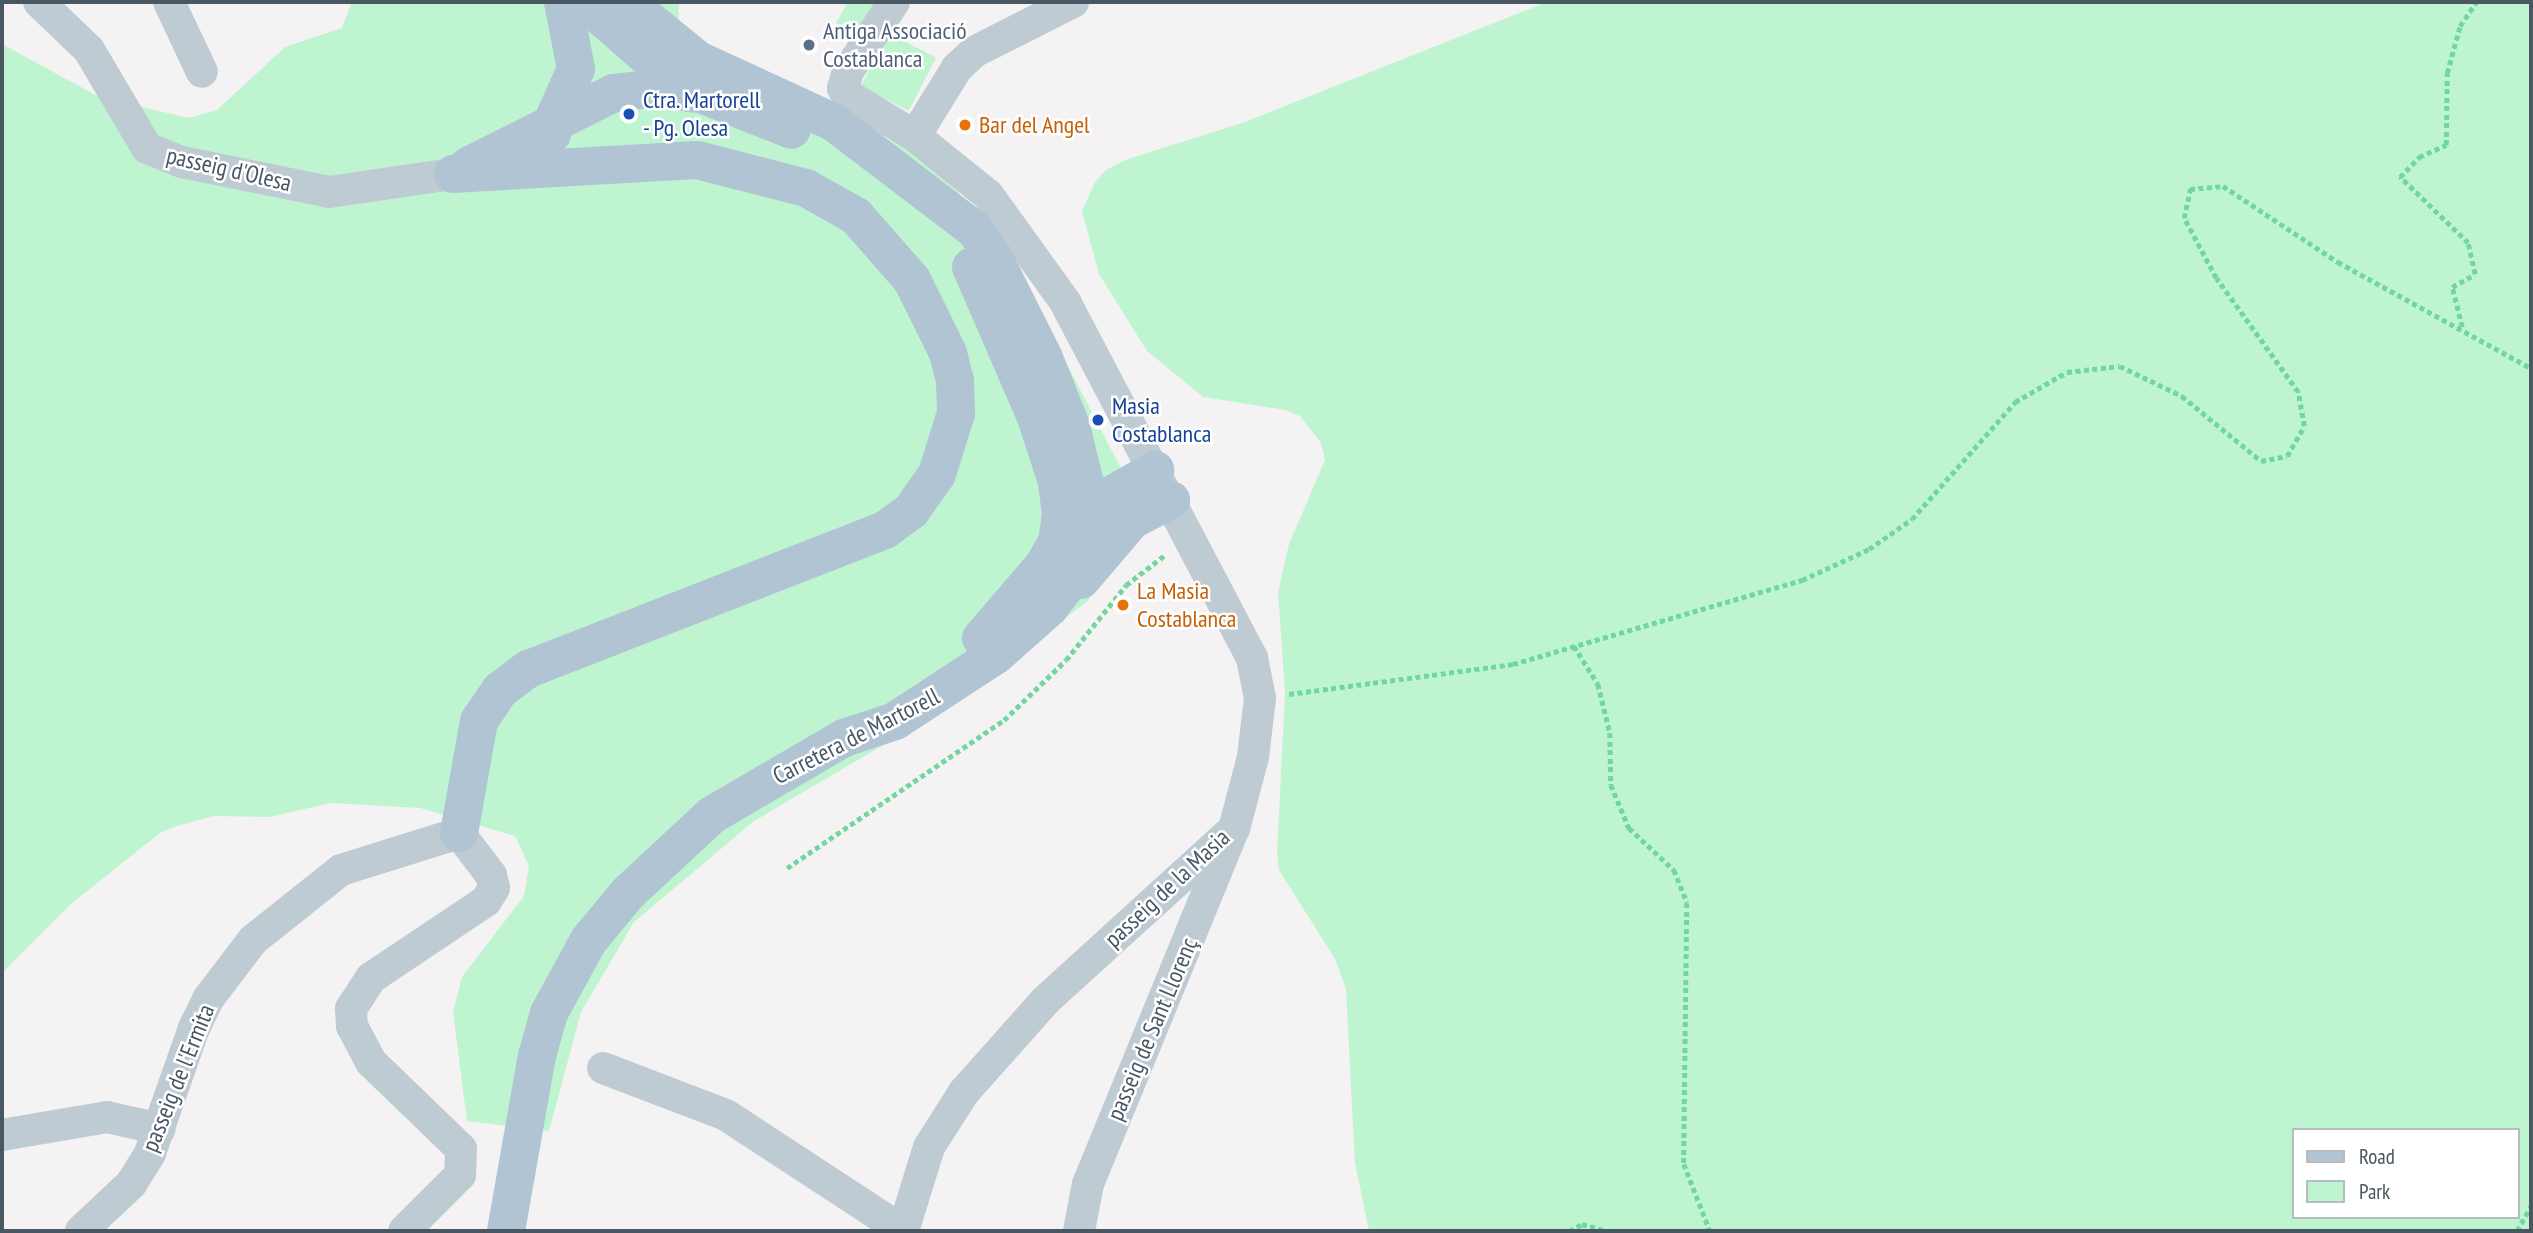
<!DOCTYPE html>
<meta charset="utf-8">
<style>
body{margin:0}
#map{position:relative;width:2533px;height:1233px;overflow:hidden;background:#f5f2f3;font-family:"PT Sans Narrow",sans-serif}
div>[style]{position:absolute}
.green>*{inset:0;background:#bef5d0;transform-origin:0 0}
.path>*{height:4.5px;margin-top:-2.25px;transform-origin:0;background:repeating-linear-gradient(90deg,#72d79f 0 5px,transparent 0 8.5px)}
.minor>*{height:32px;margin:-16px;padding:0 16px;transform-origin:16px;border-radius:16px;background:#bfcbd3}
.major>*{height:38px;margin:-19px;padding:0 19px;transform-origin:19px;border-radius:19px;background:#b0c4d3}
.dots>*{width:19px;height:19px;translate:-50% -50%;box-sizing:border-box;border:4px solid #fff;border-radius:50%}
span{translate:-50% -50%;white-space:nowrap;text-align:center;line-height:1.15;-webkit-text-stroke:5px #fff;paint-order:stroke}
.service-label{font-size:24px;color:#4e5e75}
.left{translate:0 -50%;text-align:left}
.transit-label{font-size:24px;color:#164399}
.food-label{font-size:24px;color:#c56008}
.street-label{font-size:24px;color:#485762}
.frame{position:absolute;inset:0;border:4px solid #485762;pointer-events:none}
.legend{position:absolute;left:2292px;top:1128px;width:228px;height:91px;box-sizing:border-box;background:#fff;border:2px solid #b6bcc0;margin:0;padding:9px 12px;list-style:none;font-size:21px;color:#485762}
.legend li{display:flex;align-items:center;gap:14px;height:35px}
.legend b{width:35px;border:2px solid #b6bcc0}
</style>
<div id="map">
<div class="green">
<i style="clip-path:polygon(352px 2px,679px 2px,678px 33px,753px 81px,926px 156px,940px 168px,1024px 281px,1130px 486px,1116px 556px,1087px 602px,914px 727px,754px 821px,634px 922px,581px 1012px,549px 1131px,467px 1121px,453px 1012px,462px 977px,524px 896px,529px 866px,515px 836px,420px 808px,331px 803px,269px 817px,214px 816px,177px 826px,160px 833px,71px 904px,2px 973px,2px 44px,99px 97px,189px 118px,217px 110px,285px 47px,342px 28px)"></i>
<i style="clip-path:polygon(848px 2px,881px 2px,860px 32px,836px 23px)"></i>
<i style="clip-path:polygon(evenodd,1547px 2px,2531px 2px,2531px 1231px,1369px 1231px,1355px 1163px,1346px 989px,1335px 959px,1279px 870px,1277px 853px,1285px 692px,1278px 592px,1289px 544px,1325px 460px,1321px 443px,1300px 416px,1285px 410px,1203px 397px,1147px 351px,1099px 274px,1082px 211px,1095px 182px,1106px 170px,1125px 160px,1245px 122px,1547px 2px,2293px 1130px,2517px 1130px,2517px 1217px,2293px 1217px,2293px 1130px)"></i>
<i style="left:888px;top:33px;width:54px;height:60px;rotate:27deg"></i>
</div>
<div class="path">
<i style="left:2462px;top:327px;width:41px;rotate:-104deg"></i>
<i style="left:2452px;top:287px;width:26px;rotate:-29deg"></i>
<i style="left:2475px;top:274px;width:32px;rotate:-103deg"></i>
<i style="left:2468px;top:243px;width:95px;rotate:-135.9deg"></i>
<i style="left:2400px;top:177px;width:28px;rotate:-46deg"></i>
<i style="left:2419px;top:157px;width:30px;rotate:-24deg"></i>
<i style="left:2446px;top:145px;width:72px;rotate:-89.2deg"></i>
<i style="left:2447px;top:73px;width:49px;rotate:-74.5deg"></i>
<i style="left:2460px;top:26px;width:29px;rotate:-56deg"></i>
<i style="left:1574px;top:646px;width:45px;rotate:57.7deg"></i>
<i style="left:1598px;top:684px;width:50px;rotate:76.2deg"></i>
<i style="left:1610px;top:733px;width:52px;rotate:88.9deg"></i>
<i style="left:1611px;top:785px;width:47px;rotate:67.3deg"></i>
<i style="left:1629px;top:828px;width:62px;rotate:43deg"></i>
<i style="left:1674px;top:870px;width:35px;rotate:68deg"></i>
<i style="left:1687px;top:903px;width:261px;rotate:90.7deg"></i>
<i style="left:1684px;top:1164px;width:72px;rotate:68.8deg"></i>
<i style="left:1289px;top:694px;width:226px;rotate:-7.6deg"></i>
<i style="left:1513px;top:664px;width:301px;rotate:-16.2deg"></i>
<i style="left:1802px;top:580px;width:74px;rotate:-24.8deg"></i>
<i style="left:1869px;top:549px;width:52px;rotate:-34.9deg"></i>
<i style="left:1912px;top:519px;width:156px;rotate:-48.6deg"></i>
<i style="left:2015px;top:402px;width:60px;rotate:-30deg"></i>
<i style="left:2067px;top:372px;width:53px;rotate:-6.5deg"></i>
<i style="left:2120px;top:366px;width:69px;rotate:25.8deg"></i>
<i style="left:2182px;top:396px;width:102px;rotate:39.4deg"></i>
<i style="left:2261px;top:461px;width:26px;rotate:-11deg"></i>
<i style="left:2287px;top:456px;width:34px;rotate:-60deg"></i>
<i style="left:2304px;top:426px;width:35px;rotate:-100deg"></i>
<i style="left:2298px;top:392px;width:140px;rotate:-125.7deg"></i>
<i style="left:2216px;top:278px;width:68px;rotate:-118.1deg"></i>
<i style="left:2184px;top:218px;width:30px;rotate:-78deg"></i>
<i style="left:2190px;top:189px;width:33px;rotate:-5deg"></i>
<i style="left:2223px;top:186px;width:138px;rotate:33.5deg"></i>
<i style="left:2338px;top:262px;width:220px;rotate:28.8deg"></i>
<i style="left:787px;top:868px;width:263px;rotate:-34.3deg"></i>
<i style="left:1004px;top:720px;width:86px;rotate:-44.1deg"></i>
<i style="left:1066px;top:660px;width:96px;rotate:-51.3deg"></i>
<i style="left:1126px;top:585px;width:49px;rotate:-37.6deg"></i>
<i style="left:1569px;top:1231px;width:15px;rotate:-28deg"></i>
<i style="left:1582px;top:1224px;width:25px;rotate:16deg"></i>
<i style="left:2517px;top:1231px;width:29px;rotate:-61deg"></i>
</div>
<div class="minor">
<i style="left:39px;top:2px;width:69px;rotate:43.8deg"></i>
<i style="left:89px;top:50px;width:114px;rotate:59.4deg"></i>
<i style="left:147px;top:148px;width:38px;rotate:22deg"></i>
<i style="left:182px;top:162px;width:150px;rotate:11.5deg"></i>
<i style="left:329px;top:192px;width:125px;rotate:-8.3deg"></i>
<i style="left:169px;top:2px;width:77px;rotate:64.8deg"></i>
<i style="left:894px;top:2px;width:83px;rotate:123.7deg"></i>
<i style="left:848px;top:71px;width:18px;rotate:106deg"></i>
<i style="left:843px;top:88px;width:8px;rotate:60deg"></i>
<i style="left:847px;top:95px;width:79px;rotate:31.1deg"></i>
<i style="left:603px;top:1068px;width:132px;rotate:20.9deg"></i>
<i style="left:726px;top:1115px;width:212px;rotate:33.2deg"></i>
<i style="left:2px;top:1135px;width:107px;rotate:-9.7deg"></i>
<i style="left:107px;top:1117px;width:54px;rotate:12.8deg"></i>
<i style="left:81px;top:1231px;width:69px;rotate:-43.2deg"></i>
<i style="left:131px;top:1184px;width:36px;rotate:-58deg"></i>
<i style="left:150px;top:1153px;width:133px;rotate:-70.6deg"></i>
<i style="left:194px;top:1028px;width:32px;rotate:-64deg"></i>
<i style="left:208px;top:999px;width:74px;rotate:-52.7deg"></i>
<i style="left:253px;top:940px;width:112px;rotate:-38.5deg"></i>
<i style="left:341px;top:870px;width:124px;rotate:-17.4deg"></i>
<i style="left:459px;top:833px;width:53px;rotate:52.7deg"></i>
<i style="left:491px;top:875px;width:13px;rotate:77deg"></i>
<i style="left:494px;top:888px;width:15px;rotate:122deg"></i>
<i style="left:486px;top:901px;width:138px;rotate:146.2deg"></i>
<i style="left:371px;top:978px;width:37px;rotate:123deg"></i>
<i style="left:351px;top:1009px;width:17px;rotate:87deg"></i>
<i style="left:352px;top:1026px;width:41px;rotate:62.2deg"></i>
<i style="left:371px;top:1062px;width:125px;rotate:44deg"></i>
<i style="left:461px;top:1149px;width:26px;rotate:92deg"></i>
<i style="left:460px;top:1175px;width:79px;rotate:135deg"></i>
<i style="left:903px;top:1231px;width:88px;rotate:-72.8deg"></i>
<i style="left:929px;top:1147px;width:65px;rotate:-57.5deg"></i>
<i style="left:964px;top:1092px;width:123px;rotate:-48.3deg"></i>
<i style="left:1046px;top:1000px;width:254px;rotate:-42.3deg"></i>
<i style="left:1234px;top:829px;width:74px;rotate:-75.2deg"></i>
<i style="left:1253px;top:757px;width:59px;rotate:-83.2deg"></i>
<i style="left:1260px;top:698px;width:41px;rotate:-101.3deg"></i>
<i style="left:1252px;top:658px;width:401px;rotate:-117.7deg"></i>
<i style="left:1066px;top:303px;width:133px;rotate:-125.8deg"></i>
<i style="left:988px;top:195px;width:94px;rotate:-141.1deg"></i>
<i style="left:915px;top:136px;width:80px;rotate:-58.3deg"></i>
<i style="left:957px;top:68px;width:23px;rotate:-43deg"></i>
<i style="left:974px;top:52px;width:111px;rotate:-26.8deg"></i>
<i style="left:1079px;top:1231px;width:48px;rotate:-79.2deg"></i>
<i style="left:1088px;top:1184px;width:377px;rotate:-67.7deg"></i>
</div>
<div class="major">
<i style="left:584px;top:2px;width:111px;rotate:41deg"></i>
<i style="left:668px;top:75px;width:43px;rotate:28.9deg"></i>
<i style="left:706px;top:96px;width:92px;rotate:21.6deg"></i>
<i style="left:552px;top:134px;width:9px;rotate:-96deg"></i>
<i style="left:551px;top:125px;width:61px;rotate:-65.9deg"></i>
<i style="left:576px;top:69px;width:68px;rotate:-101deg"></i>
<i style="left:468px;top:166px;width:163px;rotate:-26.6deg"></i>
<i style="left:614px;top:93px;width:44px;rotate:-6.5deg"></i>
<i style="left:658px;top:88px;width:36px;rotate:9deg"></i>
<i style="left:453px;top:174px;width:244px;rotate:-3.3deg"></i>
<i style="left:697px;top:160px;width:113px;rotate:14.4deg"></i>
<i style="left:806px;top:188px;width:57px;rotate:29.2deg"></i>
<i style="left:856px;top:216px;width:85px;rotate:48.8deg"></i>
<i style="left:912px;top:280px;width:81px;rotate:63.7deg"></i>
<i style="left:948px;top:353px;width:29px;rotate:76deg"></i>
<i style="left:955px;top:381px;width:32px;rotate:88deg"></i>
<i style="left:956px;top:413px;width:64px;rotate:107.3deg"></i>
<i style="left:937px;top:474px;width:45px;rotate:125.1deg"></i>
<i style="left:911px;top:511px;width:32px;rotate:144deg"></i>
<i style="left:885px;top:530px;width:383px;rotate:158.7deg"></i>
<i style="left:528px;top:669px;width:35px;rotate:143deg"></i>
<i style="left:500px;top:690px;width:37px;rotate:124deg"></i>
<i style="left:479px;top:721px;width:114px;rotate:100.1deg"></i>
<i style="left:971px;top:267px;width:163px;rotate:66.6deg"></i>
<i style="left:1036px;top:417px;width:68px;rotate:72.1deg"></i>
<i style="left:1057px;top:482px;width:32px;rotate:83deg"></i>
<i style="left:1061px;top:514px;width:28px;rotate:98deg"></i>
<i style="left:1057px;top:542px;width:28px;rotate:120deg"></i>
<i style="left:1043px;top:566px;width:95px;rotate:130.7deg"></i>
<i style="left:1077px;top:525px;width:37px;rotate:-44deg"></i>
<i style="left:1104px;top:499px;width:59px;rotate:-29.6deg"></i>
<i style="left:1081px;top:580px;width:79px;rotate:-49.6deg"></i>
<i style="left:1132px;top:520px;width:44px;rotate:-27.1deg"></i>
<i style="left:506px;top:1231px;width:178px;rotate:-80deg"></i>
<i style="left:537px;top:1056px;width:45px;rotate:-74.4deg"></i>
<i style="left:549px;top:1013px;width:83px;rotate:-61.3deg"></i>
<i style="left:589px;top:940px;width:61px;rotate:-50.3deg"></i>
<i style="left:628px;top:893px;width:115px;rotate:-42.9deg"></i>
<i style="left:712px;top:815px;width:153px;rotate:-30.3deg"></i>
<i style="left:844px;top:738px;width:54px;rotate:-18.4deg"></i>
<i style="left:895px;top:721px;width:121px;rotate:-33.2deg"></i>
<i style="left:996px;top:655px;width:72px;rotate:-41.6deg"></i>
<i style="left:1050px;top:607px;width:31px;rotate:-53deg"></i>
<i style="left:1069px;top:582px;width:24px;rotate:-62deg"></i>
<i style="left:1080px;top:561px;width:54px;rotate:-78.3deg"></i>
<i style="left:1091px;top:508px;width:84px;rotate:-103.7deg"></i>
<i style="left:1071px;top:426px;width:73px;rotate:-111.7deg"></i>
<i style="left:1044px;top:358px;width:112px;rotate:-116.6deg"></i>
<i style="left:994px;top:258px;width:34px;rotate:-124deg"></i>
<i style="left:975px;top:230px;width:178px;rotate:-142.7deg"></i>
<i style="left:833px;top:122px;width:149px;rotate:-155.3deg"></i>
<i style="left:698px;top:60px;width:92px;rotate:-140.8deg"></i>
</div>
<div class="dots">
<i style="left:809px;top:45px;background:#5c6f8a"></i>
<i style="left:629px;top:114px;background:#1a4fb4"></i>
<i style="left:965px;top:125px;background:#e8710a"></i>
<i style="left:1098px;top:420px;background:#1a4fb4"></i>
<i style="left:1123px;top:605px;background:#e8710a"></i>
</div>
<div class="service-label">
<span class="left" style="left:823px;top:45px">Antiga Associació<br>Costablanca</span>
</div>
<div class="transit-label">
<span class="left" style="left:643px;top:114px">Ctra. Martorell<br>- Pg. Olesa</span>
<span class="left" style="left:1112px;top:420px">Masia<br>Costablanca</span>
</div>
<div class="food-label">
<span class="left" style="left:979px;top:125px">Bar del Angel</span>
<span class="left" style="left:1137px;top:605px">La Masia<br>Costablanca</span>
</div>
<div class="street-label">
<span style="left:229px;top:169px;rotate:13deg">passeig d'Olesa</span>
<span style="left:856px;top:736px;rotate:-27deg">Carretera de Martorell</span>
<span style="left:1167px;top:888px;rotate:-43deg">passeig de la Masia</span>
<span style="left:1152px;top:1029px;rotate:-67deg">passeig de Sant Llorenç</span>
<span style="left:178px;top:1078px;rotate:-68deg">passeig de l'Ermita</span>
</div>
<div class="frame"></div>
<ul class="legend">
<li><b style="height:9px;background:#b0c4d3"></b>Road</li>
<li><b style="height:19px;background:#bef5d0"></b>Park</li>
</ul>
</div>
